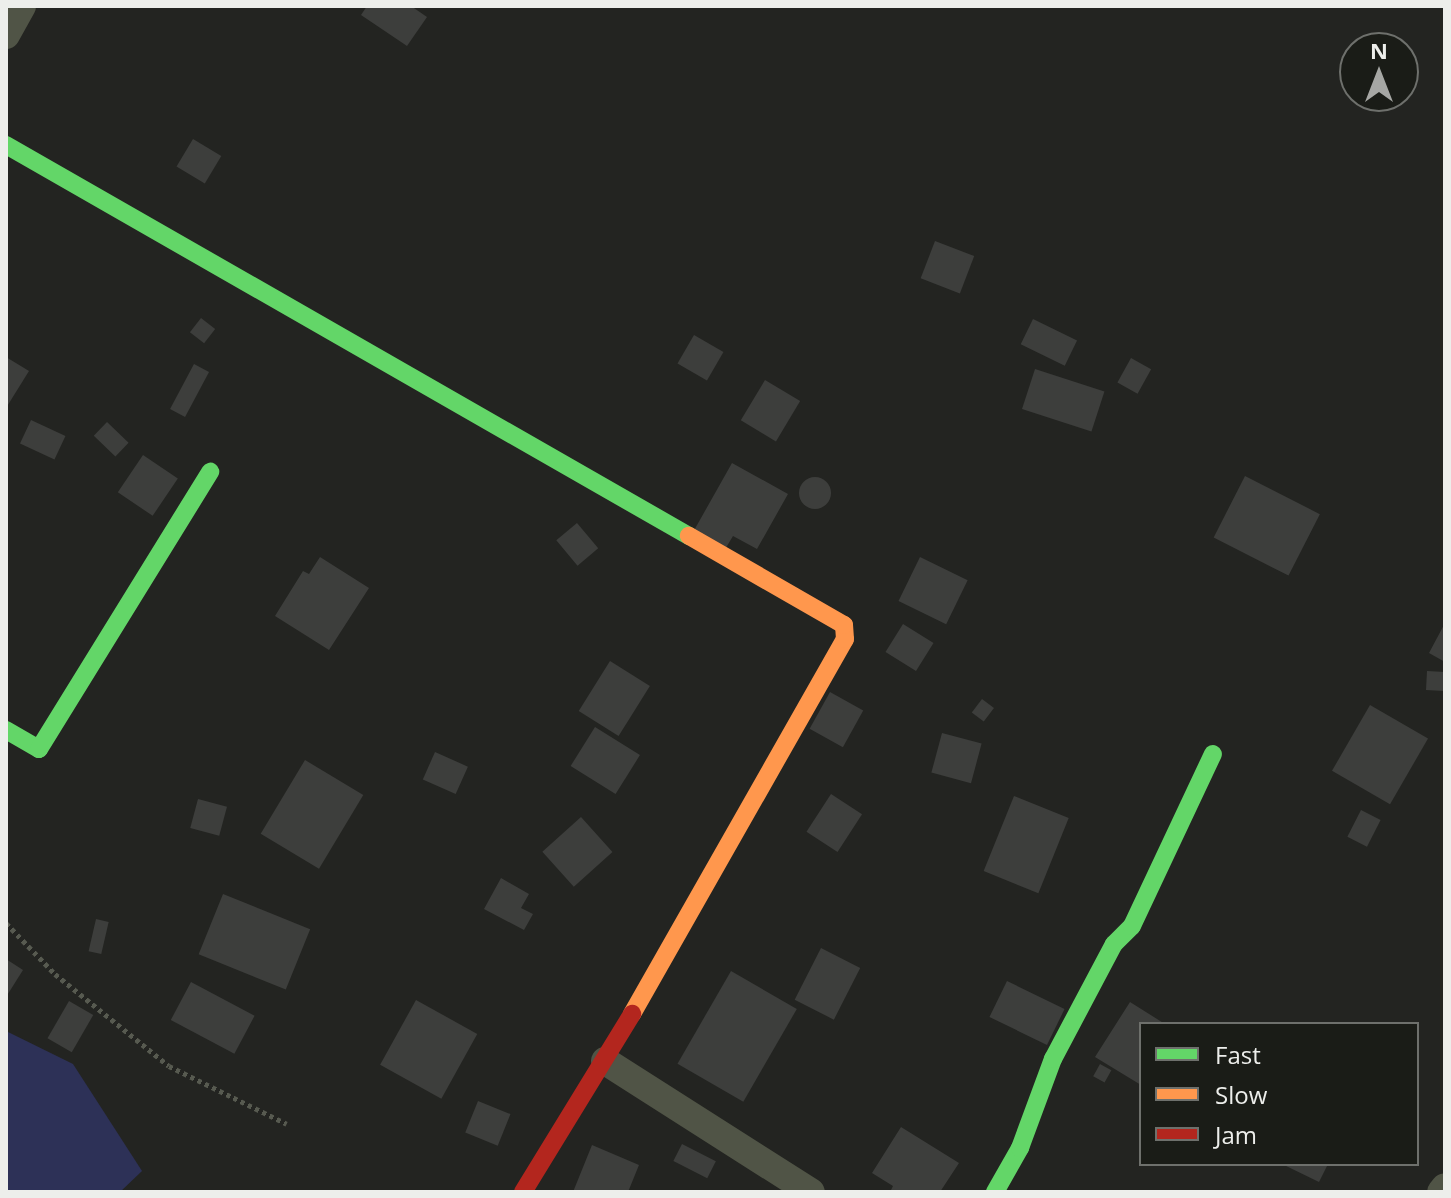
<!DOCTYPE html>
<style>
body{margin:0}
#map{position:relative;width:1451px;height:1198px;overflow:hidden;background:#232421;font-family:"Open Sans",sans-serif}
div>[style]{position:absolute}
.green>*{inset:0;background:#2d3157}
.building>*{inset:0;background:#3d3e3c;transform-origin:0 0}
.round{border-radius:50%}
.path>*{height:5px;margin-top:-2.5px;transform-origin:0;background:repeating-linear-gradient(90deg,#575a50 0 4px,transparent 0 8px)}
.street>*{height:28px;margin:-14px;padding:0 14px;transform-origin:14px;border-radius:14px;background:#505446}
.fast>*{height:18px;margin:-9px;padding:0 9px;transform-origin:9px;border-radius:9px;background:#63d668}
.slow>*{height:18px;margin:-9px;padding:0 9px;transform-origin:9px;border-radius:9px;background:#ff974d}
.jam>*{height:18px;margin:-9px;padding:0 9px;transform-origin:9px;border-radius:9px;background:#b3261e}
span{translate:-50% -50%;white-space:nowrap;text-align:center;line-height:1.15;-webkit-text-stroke:8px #1a1c17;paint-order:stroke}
.frame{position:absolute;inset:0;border:8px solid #edeeeb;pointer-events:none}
.legend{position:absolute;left:1139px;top:1022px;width:280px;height:144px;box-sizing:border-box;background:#1a1c17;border:2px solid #6e706c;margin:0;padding:10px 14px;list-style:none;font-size:24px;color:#edeeeb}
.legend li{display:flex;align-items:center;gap:16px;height:40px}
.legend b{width:40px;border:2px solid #6e706c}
.north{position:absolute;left:1339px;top:32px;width:80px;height:80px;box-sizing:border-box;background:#1a1c17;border:2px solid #6e706c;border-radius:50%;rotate:0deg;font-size:22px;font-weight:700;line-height:32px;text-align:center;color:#edeeeb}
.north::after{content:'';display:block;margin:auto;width:28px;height:36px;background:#a6a7a4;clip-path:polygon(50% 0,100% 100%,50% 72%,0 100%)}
</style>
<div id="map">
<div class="green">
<i style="clip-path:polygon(6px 1031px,73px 1064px,142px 1171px,120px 1192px,6px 1192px)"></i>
</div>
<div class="building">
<i style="clip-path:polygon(367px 6px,411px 6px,427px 17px,407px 46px,361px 15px)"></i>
<i style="left:193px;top:139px;width:33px;height:32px;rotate:31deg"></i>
<i style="left:935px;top:241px;width:42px;height:40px;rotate:21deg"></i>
<i style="left:201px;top:318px;width:18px;height:18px;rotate:38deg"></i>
<i style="left:1033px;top:319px;width:49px;height:28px;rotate:26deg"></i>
<i style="left:694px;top:335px;width:34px;height:33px;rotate:30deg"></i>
<i style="clip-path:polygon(6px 357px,29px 371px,6px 408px)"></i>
<i style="left:1131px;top:358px;width:23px;height:28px;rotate:29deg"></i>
<i style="left:194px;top:364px;width:17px;height:51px;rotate:28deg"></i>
<i style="left:1035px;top:369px;width:73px;height:42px;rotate:18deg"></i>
<i style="left:765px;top:380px;width:41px;height:47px;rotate:31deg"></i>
<i style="left:31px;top:420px;width:38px;height:26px;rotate:25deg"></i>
<i style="left:107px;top:422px;width:30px;height:19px;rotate:44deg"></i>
<i style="left:143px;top:455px;width:42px;height:45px;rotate:34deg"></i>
<i style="clip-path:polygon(732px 463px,788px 494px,757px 549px,733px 536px,724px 551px,692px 534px)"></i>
<i style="left:1245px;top:476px;width:84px;height:69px;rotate:27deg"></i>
<i class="round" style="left:799px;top:477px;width:32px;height:32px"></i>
<i style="left:577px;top:523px;width:33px;height:27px;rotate:50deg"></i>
<i style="clip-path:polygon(320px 557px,369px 588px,329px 650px,275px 616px,303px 571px,309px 574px)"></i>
<i style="left:920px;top:557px;width:53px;height:49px;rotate:26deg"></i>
<i style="clip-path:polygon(1445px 623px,1445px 662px,1429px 653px)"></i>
<i style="left:903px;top:624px;width:36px;height:33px;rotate:32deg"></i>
<i style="left:610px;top:661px;width:47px;height:59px;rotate:32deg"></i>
<i style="left:1427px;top:671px;width:18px;height:19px;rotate:3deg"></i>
<i style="left:830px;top:692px;width:38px;height:42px;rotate:29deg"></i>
<i style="left:982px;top:699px;width:15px;height:17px;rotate:37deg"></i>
<i style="left:1370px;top:705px;width:67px;height:76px;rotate:30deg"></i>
<i style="left:595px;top:727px;width:53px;height:46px;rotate:32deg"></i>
<i style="left:942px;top:733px;width:41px;height:41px;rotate:15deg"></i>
<i style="left:435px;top:752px;width:36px;height:30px;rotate:24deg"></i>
<i style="left:305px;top:760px;width:68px;height:86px;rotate:31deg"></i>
<i style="left:831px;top:794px;width:37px;height:45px;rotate:33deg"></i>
<i style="left:1014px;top:796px;width:59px;height:81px;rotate:22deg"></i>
<i style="left:198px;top:799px;width:30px;height:30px;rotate:15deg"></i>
<i style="left:1361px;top:810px;width:22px;height:30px;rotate:27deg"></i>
<i style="left:581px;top:817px;width:47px;height:52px;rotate:48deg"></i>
<i style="clip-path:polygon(501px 878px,529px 894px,521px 908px,533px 914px,524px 930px,484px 909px)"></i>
<i style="left:223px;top:894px;width:94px;height:65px;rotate:22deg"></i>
<i style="left:96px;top:919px;width:13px;height:33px;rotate:13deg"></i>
<i style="left:821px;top:948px;width:44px;height:58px;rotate:27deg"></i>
<i style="clip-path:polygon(6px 959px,23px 970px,6px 997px)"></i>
<i style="left:731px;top:971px;width:76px;height:107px;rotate:30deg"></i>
<i style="left:1007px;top:981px;width:64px;height:40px;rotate:26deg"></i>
<i style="left:191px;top:982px;width:72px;height:43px;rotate:28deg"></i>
<i style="left:416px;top:1000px;width:70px;height:74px;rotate:29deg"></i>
<i style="left:69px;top:1001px;width:28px;height:43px;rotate:30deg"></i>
<i style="clip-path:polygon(1130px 1002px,1165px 1024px,1141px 1024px,1141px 1085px,1095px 1057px)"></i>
<i style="left:1100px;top:1064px;width:13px;height:14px;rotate:29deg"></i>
<i style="left:478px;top:1101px;width:35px;height:34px;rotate:22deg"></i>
<i style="clip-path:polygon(901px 1127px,959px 1163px,940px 1192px,890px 1192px,893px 1186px,872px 1173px)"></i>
<i style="left:682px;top:1144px;width:38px;height:19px;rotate:27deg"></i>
<i style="clip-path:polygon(592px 1145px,639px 1165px,628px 1192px,573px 1192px)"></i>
<i style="clip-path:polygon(1282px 1164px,1328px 1164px,1319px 1182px)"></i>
</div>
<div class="path">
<i style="left:6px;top:923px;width:71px;rotate:46.1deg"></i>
<i style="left:55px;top:974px;width:146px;rotate:38.9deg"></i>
<i style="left:169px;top:1066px;width:131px;rotate:26.2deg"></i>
</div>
<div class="street">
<i style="left:6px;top:35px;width:33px;rotate:-61deg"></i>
<i style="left:605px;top:1061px;width:244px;rotate:32.5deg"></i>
<i style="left:1441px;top:1192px;width:6px;rotate:-51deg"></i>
</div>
<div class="fast">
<i style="left:6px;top:145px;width:787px;rotate:29.79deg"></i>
<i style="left:6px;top:730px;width:38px;rotate:30deg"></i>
<i style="left:39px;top:749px;width:326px;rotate:-58.3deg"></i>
<i style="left:995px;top:1192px;width:51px;rotate:-60.4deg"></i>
<i style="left:1020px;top:1148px;width:95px;rotate:-69.7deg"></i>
<i style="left:1053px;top:1059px;width:130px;rotate:-62.1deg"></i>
<i style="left:1114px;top:944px;width:25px;rotate:-45deg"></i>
<i style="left:1132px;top:926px;width:190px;rotate:-64.8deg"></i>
</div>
<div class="slow">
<i style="left:632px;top:1014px;width:431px;rotate:-60.4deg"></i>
<i style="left:845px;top:639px;width:14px;rotate:-94deg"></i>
<i style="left:844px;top:625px;width:179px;rotate:-150.1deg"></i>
</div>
<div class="jam">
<i style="left:523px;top:1192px;width:209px;rotate:-58.5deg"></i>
</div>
<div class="frame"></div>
<ul class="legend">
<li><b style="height:10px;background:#63d668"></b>Fast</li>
<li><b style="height:10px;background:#ff974d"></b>Slow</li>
<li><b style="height:10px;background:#b3261e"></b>Jam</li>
</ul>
<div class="north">N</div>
</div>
